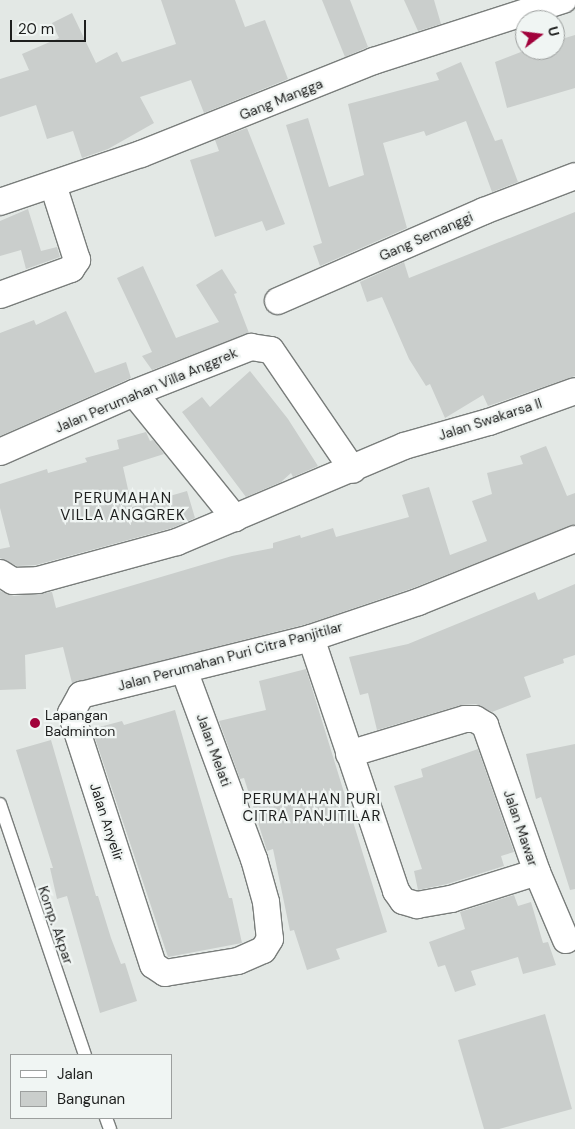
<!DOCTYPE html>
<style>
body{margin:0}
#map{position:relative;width:575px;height:1129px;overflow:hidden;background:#e3e8e5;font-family:"DM Sans",sans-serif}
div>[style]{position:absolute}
.building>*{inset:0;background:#cacecc}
.roads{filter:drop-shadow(1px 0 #797d7b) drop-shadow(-1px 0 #797d7b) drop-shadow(0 1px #797d7b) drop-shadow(0 -1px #797d7b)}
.lane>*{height:12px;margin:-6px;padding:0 6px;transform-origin:6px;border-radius:6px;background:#fff}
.street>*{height:26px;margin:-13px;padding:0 13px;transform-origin:13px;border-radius:13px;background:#fff}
.dots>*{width:14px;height:14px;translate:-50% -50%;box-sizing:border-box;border:2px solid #f0f5f3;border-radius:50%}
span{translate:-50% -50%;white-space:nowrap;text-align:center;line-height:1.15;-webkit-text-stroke:4.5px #f0f5f3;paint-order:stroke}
.street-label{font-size:14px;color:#1e1f1e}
.poi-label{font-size:14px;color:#1e1f1e}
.left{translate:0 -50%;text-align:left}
.neighbourhood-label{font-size:15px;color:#1e1f1e;letter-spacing:1px}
.legend{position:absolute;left:10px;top:1054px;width:162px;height:65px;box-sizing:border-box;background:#f0f5f3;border:1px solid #9c9f9e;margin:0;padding:6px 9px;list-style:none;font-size:15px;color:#1e1f1e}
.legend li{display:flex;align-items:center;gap:10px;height:25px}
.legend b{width:25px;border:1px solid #9c9f9e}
.north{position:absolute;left:515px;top:10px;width:50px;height:50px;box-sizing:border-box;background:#f0f5f3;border:1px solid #9c9f9e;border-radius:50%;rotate:75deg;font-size:14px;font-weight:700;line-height:20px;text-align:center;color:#1e1f1e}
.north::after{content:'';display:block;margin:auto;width:18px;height:22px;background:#a1023b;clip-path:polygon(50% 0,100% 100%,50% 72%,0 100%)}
.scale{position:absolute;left:10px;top:20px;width:76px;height:22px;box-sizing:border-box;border:2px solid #1e1f1e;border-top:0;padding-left:6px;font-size:15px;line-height:18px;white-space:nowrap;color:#1e1f1e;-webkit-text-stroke:4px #f0f5f3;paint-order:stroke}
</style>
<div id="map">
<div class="building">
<i style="clip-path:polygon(161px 0,235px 0,245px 27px,265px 20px,288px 79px,204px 113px,191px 80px,140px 97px,154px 123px,108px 149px,82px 158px,73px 131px,47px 139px,36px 105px,0 117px,0 79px,29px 70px,22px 54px,59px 38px,52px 23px,72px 13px,96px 63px,117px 52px,122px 62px,176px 44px)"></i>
<i style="clip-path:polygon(322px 0,350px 0,368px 47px,345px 57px)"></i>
<i style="clip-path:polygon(404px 0,434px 0,441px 24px,418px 31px)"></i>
<i style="clip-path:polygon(575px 35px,575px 88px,507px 108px,495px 62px,526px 50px,555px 50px,555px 41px)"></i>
<i style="clip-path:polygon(461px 62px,495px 141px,502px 139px,518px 182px,492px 192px,466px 121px,426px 136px,424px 131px,383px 143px,407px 228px,320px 266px,313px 246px,322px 243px,286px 125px,308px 118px,329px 187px,364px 175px,348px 104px,439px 80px,436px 73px)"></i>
<i style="clip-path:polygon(247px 128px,285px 224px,266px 231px,262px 221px,215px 237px,190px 160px,219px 151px,215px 140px)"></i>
<i style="clip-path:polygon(28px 209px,41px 251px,57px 247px,60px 257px,26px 269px,21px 250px,0 256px,0 221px)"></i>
<i style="clip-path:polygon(575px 212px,575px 376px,488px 406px,483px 395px,445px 418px,430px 384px,426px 386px,409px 359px,382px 297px,367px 302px,360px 282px,404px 262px,409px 278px)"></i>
<i style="clip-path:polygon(143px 266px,176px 338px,219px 322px,196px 285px,222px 269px,237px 293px,234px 294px,249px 333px,152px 370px,142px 356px,152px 352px,117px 278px)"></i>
<i style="clip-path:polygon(66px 311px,95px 373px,126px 362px,131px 378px,0 436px,0 333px,34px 320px,36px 325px)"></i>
<i style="clip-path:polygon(250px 371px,288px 419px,318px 466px,293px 477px,291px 473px,281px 482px,246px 497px,182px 412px,202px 397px,210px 407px)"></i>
<i style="clip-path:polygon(146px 432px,150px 441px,153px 440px,164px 454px,123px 467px,132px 507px,187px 491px,195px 518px,172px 528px,36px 565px,17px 566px,0 558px,0 549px,10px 547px,0 508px,0 484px,47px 469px,48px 473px,87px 462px,85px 458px,119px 449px,117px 440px)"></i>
<i style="clip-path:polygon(546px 446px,567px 496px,575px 493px,575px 524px,413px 588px,307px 624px,72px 683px,63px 647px,25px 655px,26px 689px,0 690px,0 591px,14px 596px,52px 592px,56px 608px,232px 556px,273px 548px,273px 543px,300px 535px,301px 538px,333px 528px,336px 537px,409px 517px,402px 495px,429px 487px,450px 555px,487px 541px,472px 501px,492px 494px,487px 473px,523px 464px,520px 456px)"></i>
<i style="clip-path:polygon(575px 584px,575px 655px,563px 659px,564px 663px,524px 677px,531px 697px,492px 712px,476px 704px,461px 705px,377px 730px,368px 693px,360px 695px,349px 657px,408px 644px,535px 592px,538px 600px)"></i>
<i style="clip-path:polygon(306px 669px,387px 932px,336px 949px,340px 959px,307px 970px,294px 930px,290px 931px,273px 849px,267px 851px,244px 778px,240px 779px,219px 721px,266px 710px,259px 681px)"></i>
<i style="clip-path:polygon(175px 710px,229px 898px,232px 898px,242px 943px,168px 957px,92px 729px,122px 721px,124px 725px)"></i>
<i style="clip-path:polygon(51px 740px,96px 896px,98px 896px,111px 938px,121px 964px,125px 963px,137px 1001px,100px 1013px,67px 896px,57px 899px,50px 868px,53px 868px,16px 750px)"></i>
<i style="clip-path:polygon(575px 744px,575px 889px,570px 890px,541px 797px,536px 799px,526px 754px)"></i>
<i style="clip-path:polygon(478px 749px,514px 852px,501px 856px,504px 866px,447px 884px,418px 890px,414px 871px,422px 869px,394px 786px,423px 777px,421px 769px)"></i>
<i style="clip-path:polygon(514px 895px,518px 906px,531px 902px,543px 943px,548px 942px,556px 965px,523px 974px,518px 957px,471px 971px,476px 985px,455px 992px,445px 965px,438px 967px,429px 942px,465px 929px,460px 912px)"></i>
<i style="clip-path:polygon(545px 1014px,572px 1109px,499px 1129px,484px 1129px,458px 1040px)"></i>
</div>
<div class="roads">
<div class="lane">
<i style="left:0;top:804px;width:265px;rotate:71.3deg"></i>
<i style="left:106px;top:1118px;width:12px;rotate:70deg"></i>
</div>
<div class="street">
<i style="left:0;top:202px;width:149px;rotate:-18.8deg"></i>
<i style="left:141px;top:154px;width:251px;rotate:-21.8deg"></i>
<i style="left:374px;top:61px;width:199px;rotate:-17.9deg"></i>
<i style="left:0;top:295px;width:76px;rotate:-20.1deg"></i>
<i style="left:71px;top:269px;width:11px;rotate:-56deg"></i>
<i style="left:77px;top:260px;width:79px;rotate:-107.7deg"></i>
<i style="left:278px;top:301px;width:225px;rotate:-23.6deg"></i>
<i style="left:484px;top:211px;width:97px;rotate:-21deg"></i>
<i style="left:134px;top:393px;width:161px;rotate:51.1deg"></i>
<i style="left:0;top:452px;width:146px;rotate:-23.8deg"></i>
<i style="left:134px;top:393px;width:126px;rotate:-21.5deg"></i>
<i style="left:251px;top:347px;width:20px;rotate:9deg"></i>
<i style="left:271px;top:350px;width:145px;rotate:55.7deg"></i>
<i style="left:0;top:573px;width:15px;rotate:32deg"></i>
<i style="left:13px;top:581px;width:25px;rotate:-2deg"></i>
<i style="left:38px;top:580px;width:144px;rotate:-15.3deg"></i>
<i style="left:177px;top:542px;width:246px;rotate:-22.9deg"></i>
<i style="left:404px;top:446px;width:88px;rotate:-15.8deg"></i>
<i style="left:489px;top:422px;width:91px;rotate:-19.8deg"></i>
<i style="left:311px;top:638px;width:267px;rotate:71.4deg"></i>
<i style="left:396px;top:891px;width:12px;rotate:55deg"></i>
<i style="left:403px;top:901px;width:15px;rotate:16deg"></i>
<i style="left:417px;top:905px;width:35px;rotate:-10deg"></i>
<i style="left:451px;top:899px;width:90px;rotate:-17.4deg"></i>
<i style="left:184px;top:670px;width:202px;rotate:69.7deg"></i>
<i style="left:254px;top:859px;width:45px;rotate:74.4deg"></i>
<i style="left:266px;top:902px;width:37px;rotate:84deg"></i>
<i style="left:270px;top:939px;width:13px;rotate:122deg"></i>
<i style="left:263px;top:950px;width:27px;rotate:156deg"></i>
<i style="left:238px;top:961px;width:74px;rotate:170.7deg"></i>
<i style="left:165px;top:973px;width:14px;rotate:-146deg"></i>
<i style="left:153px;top:965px;width:265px;rotate:-108deg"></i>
<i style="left:71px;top:713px;width:21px;rotate:-61deg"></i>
<i style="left:81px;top:695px;width:237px;rotate:-13.9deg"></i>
<i style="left:311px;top:638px;width:113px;rotate:-18.6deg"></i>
<i style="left:418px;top:602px;width:169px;rotate:-21.9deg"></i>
<i style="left:349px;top:754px;width:121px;rotate:-16.8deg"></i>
<i style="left:465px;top:719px;width:10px"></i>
<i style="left:475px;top:719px;width:12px;rotate:31deg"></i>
<i style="left:485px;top:725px;width:156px;rotate:70.5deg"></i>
<i style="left:537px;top:872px;width:74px;rotate:66.9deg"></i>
</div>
</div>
<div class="dots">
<i style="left:35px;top:723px;background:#a1023b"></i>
</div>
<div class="street-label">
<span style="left:281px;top:99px;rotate:-22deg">Gang Mangga</span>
<span style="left:426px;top:236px;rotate:-24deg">Gang Semanggi</span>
<span style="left:146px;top:390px;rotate:-23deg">Jalan Perumahan Villa Anggrek</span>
<span style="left:490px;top:419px;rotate:-18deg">Jalan Swakarsa II</span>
<span style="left:230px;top:656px;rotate:-15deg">Jalan Perumahan Puri Citra Panjitilar</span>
<span style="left:214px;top:750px;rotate:70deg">Jalan Melati</span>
<span style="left:107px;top:822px;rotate:72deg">Jalan Anyelir</span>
<span style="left:521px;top:828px;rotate:71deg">Jalan Mawar</span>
<span style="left:56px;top:925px;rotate:71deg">Komp. Akpar</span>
</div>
<div class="poi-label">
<span class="left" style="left:45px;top:723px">Lapangan<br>Badminton</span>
</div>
<div class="neighbourhood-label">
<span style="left:123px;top:507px">PERUMAHAN<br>VILLA ANGGREK</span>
<span style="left:312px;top:808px">PERUMAHAN PURI<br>CITRA PANJITILAR</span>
</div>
<ul class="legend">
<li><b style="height:6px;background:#fff"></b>Jalan</li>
<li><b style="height:14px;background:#cacecc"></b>Bangunan</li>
</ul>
<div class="north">U</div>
<div class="scale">20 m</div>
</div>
